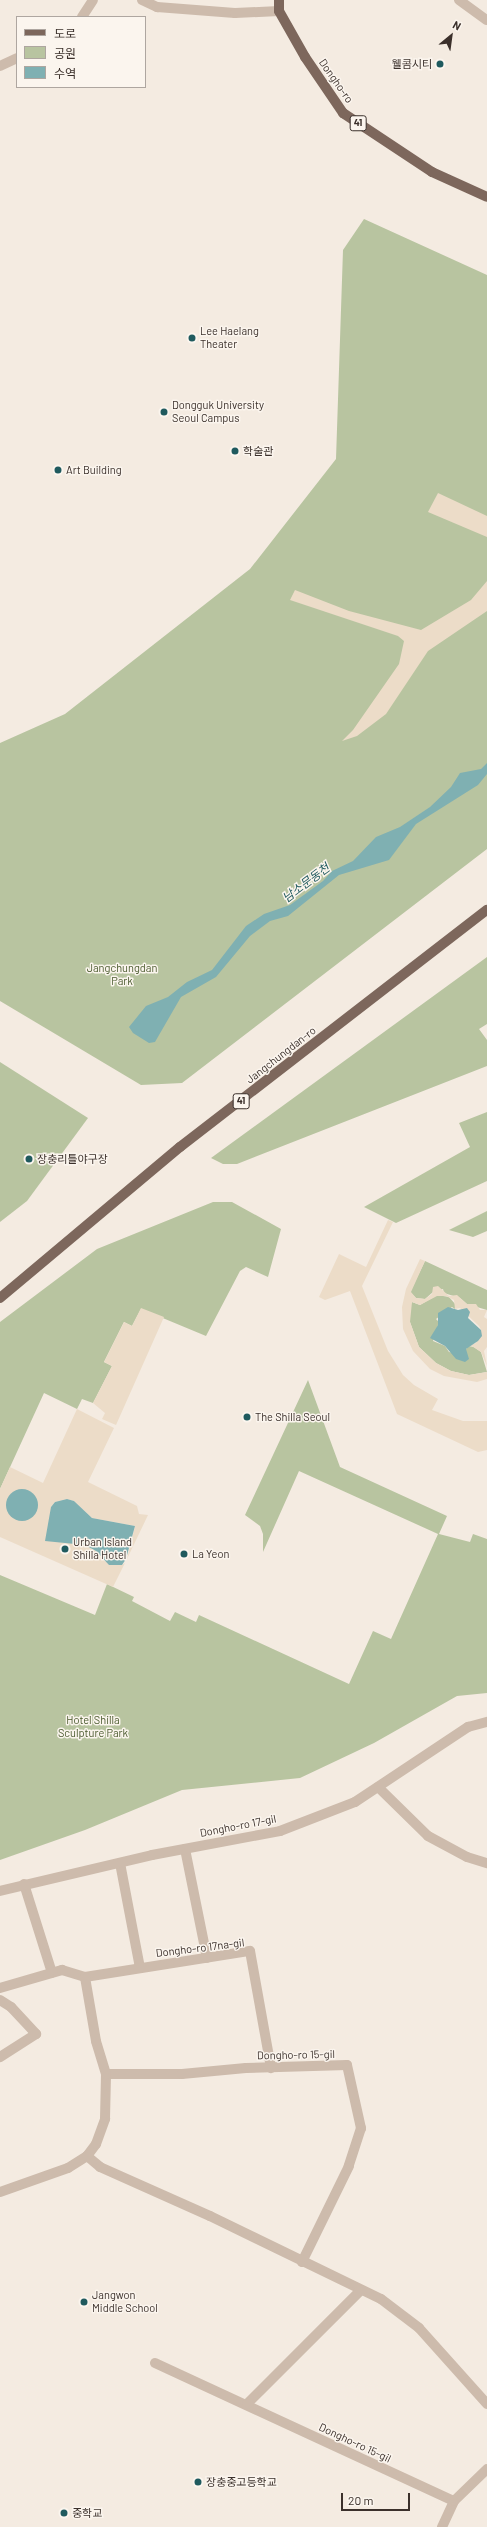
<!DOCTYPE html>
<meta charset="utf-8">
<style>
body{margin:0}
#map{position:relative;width:487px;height:2527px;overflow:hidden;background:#f4ebe1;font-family:Barlow,"Noto Sans KR",sans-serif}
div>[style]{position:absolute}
.green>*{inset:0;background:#b8c4a0}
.plaza>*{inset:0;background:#ecdcc8}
.water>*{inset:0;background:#7fb0b2}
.round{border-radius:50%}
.minor>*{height:10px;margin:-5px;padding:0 5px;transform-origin:5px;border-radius:5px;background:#cdbbac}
.primary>*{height:10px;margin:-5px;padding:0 5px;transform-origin:5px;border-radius:5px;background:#7d675c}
.dots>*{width:11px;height:11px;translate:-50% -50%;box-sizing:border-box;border:2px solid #fbf5ee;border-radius:50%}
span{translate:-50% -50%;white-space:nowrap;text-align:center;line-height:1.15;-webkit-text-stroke:3px #fbf5ee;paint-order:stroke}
.shield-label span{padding:1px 3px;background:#fbf5ee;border:1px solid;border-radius:3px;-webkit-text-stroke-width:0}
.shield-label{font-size:10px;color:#3b302b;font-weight:700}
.poi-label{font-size:11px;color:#3b302b}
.right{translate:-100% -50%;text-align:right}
.left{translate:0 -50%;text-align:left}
.street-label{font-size:11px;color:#3b302b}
.park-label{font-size:11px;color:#4a5a2e}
.water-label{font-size:12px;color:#1f5a5e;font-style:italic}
.legend{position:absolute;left:16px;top:16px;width:130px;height:72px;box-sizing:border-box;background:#fbf5ee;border:1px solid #aea6a0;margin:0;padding:5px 7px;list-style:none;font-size:12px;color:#3b302b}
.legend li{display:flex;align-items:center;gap:8px;height:20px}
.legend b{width:20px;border:1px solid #aea6a0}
.north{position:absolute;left:431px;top:16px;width:40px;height:40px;-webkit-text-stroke:3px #fbf5ee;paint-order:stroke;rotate:29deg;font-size:11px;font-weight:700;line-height:16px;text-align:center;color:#3b302b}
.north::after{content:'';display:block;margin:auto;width:14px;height:18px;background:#3b302b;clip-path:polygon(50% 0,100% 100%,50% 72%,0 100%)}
.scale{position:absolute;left:341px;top:2493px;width:69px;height:18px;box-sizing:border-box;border:2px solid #3b302b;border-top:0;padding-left:5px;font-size:12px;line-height:14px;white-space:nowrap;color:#3b302b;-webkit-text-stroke:3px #fbf5ee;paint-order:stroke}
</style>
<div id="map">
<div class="green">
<i style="clip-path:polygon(364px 219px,487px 275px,487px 849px,182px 1083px,141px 1085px,0 1001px,0 743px,65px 714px,250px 569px,336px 459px,343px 250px)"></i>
<i style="clip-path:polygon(487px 957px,487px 1024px,479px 1029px,487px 1040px,487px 1066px,237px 1164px,223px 1164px,211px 1158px)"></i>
<i style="clip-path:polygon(0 1062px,88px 1118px,27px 1201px,0 1222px)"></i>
<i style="clip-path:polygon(487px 1112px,487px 1181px,396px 1223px,364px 1207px,470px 1147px,459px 1123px)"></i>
<i style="clip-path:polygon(213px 1202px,232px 1202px,281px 1229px,268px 1277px,246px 1267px,240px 1271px,206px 1336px,141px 1309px,132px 1326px,124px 1322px,104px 1362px,112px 1366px,93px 1403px,82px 1399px,77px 1409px,44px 1393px,0 1489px,0 1322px,97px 1249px)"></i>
<i style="clip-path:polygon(487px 1211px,487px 1231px,473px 1237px,449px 1230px)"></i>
<i style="clip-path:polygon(425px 1261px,487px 1290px,487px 1310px,467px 1304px,460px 1298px,444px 1293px,443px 1289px,433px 1292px,425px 1299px,416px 1298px,410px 1292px)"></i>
<i style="clip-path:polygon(437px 1295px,449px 1297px,456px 1305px,455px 1309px,452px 1307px,436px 1319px,439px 1322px,433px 1341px,445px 1346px,449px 1352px,466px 1355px,465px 1351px,468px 1346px,474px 1347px,481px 1352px,487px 1372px,469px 1375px,451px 1371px,436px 1363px,419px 1347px,410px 1322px,410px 1306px,412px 1302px,420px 1305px)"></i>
<i style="clip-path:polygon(308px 1380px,340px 1467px,447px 1516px,439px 1534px,470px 1542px,473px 1534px,487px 1539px,487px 1693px,457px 1696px,374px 1743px,300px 1778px,182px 1790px,85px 1830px,0 1860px,0 1575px,95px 1615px,107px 1584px,134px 1597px,132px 1601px,170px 1621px,175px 1612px,196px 1622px,199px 1615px,349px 1684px,373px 1631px,391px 1639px,438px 1534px,299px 1471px,263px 1552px,263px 1534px,260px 1526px,245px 1515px)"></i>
</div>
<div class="plaza">
<i style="clip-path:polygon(438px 493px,487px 516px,487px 537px,428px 512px)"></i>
<i style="clip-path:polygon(487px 581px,487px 611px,428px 651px,386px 714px,357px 736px,342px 741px,353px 730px,399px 664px,404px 641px,398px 636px,290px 600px,295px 590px,349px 611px,421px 630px,471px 600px)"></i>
<i style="clip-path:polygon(388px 1220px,393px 1222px,362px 1286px,388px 1351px,403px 1375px,414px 1385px,438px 1399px,432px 1410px,463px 1421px,487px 1421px,487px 1450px,478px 1452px,397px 1414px,350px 1291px,325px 1300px,319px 1297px,339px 1254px,366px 1267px)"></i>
<i style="clip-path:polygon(420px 1259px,425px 1261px,411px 1292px,416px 1298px,425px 1299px,432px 1294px,433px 1287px,438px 1286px,449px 1296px,457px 1295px,467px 1304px,476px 1304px,480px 1310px,487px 1310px,484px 1317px,487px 1319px,487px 1347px,484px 1351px,487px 1366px,481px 1352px,470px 1345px,476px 1343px,481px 1330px,479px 1326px,460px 1308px,455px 1309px,454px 1300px,446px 1296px,437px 1296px,420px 1305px,412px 1302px,410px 1322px,419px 1347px,436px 1363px,451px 1371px,469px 1375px,487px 1372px,487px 1379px,477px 1382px,444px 1376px,430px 1369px,413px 1351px,403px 1329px,402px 1307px,406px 1289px)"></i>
<i style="clip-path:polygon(141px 1308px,164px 1317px,116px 1425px,102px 1419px,105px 1413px,93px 1403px,112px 1366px,104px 1362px,124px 1322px,132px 1326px)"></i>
<i style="clip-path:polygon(77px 1409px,114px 1428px,88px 1482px,137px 1506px,139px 1514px,148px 1515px,127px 1559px,135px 1526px,92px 1518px,74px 1501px,67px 1499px,55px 1502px,51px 1507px,85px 1545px,96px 1551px,104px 1561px,122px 1565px,125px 1563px,113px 1587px,0 1537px,0 1489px,10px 1467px,43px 1483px)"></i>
</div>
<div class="water">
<i style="clip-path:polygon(487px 763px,487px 774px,478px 785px,416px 824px,389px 860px,339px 875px,288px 916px,270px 921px,250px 936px,216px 977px,181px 997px,155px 1042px,149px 1043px,133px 1033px,129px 1027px,146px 1006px,168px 997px,187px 982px,212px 970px,246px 926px,264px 914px,290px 905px,323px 881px,332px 871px,353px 861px,376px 837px,400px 827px,430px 807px,451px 787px,460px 773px,481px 769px)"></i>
<i style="clip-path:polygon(448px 1307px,458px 1310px,467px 1308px,470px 1312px,468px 1318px,481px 1330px,482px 1336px,478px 1341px,466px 1349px,469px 1359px,465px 1362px,456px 1359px,445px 1346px,430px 1338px,438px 1325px,438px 1313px)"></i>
<i class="round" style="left:6px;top:1489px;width:32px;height:32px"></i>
<i style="clip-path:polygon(67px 1499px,74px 1501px,92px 1518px,135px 1526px,126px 1559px,122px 1565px,109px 1565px,96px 1551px,85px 1545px,45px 1541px,51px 1507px,55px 1502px)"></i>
</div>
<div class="minor">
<i style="left:142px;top:0;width:17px;rotate:25deg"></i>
<i style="left:157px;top:7px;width:78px;rotate:4.4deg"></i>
<i style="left:235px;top:13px;width:44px;rotate:-2.6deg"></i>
<i style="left:459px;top:0;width:34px;rotate:36deg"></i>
<i style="left:82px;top:17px;width:20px;rotate:-57deg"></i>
<i style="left:0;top:66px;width:19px;rotate:-25deg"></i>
<i style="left:378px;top:1787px;width:70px;rotate:44.4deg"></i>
<i style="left:428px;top:1836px;width:44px;rotate:28.3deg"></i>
<i style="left:467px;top:1857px;width:21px;rotate:17deg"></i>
<i style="left:185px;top:1849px;width:111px;rotate:78.6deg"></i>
<i style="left:120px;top:1863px;width:107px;rotate:79.2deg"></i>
<i style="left:24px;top:1884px;width:93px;rotate:72.5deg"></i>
<i style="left:0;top:1891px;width:156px;rotate:-13.3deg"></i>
<i style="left:152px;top:1855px;width:130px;rotate:-10.6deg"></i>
<i style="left:280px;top:1831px;width:80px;rotate:-21.1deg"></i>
<i style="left:355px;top:1802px;width:136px;rotate:-33.6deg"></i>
<i style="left:468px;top:1727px;width:20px;rotate:-15deg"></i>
<i style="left:0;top:1988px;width:65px;rotate:-16.2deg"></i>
<i style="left:62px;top:1970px;width:24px;rotate:17deg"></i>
<i style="left:85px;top:1977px;width:167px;rotate:-9deg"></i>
<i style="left:250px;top:1951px;width:119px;rotate:79.8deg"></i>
<i style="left:0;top:2000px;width:13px;rotate:32deg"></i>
<i style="left:11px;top:2007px;width:37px;rotate:47deg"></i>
<i style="left:36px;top:2034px;width:43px;rotate:147.4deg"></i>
<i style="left:106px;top:2074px;width:76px"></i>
<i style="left:182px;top:2074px;width:64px;rotate:-5.4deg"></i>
<i style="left:246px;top:2068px;width:101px;rotate:-1.7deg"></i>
<i style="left:347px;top:2065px;width:65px;rotate:77.5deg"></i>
<i style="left:361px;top:2128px;width:40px;rotate:108deg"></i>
<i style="left:349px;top:2166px;width:107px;rotate:116.1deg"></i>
<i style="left:87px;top:2156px;width:17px;rotate:40deg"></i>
<i style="left:100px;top:2167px;width:120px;rotate:24deg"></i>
<i style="left:210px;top:2216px;width:190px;rotate:25.9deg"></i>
<i style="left:381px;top:2299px;width:48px;rotate:37.3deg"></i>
<i style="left:419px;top:2328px;width:102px;rotate:48.2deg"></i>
<i style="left:0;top:2192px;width:72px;rotate:-19.4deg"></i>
<i style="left:68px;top:2168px;width:22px;rotate:-32deg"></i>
<i style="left:87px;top:2156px;width:15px;rotate:-53deg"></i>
<i style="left:96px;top:2144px;width:27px;rotate:-70deg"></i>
<i style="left:105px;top:2119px;width:45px;rotate:-88.7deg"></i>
<i style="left:106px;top:2074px;width:34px;rotate:-107deg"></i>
<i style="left:96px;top:2041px;width:65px;rotate:-99.8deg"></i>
<i style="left:155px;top:2363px;width:329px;rotate:24.8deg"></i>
<i style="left:247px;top:2404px;width:161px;rotate:-45deg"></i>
<i style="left:442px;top:2527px;width:29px;rotate:-65deg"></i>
<i style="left:454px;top:2501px;width:46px;rotate:-44.1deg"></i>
</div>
<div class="primary">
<i style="left:279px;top:0;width:11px;rotate:90deg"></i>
<i style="left:279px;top:11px;width:53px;rotate:60.5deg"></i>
<i style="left:305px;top:57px;width:68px;rotate:55.8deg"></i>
<i style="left:343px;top:113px;width:107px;rotate:33.5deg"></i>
<i style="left:432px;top:172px;width:60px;rotate:24.4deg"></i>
<i style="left:0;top:1298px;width:235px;rotate:-40deg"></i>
<i style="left:180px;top:1147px;width:388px;rotate:-37.7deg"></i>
</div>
<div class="dots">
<i style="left:440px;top:64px;background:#1f5a5e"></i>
<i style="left:192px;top:338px;background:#1f5a5e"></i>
<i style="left:164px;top:412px;background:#1f5a5e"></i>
<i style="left:235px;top:451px;background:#1f5a5e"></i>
<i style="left:58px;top:470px;background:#1f5a5e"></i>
<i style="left:29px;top:1159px;background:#1f5a5e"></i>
<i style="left:247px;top:1417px;background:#1f5a5e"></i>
<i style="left:65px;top:1549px;background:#1f5a5e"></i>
<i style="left:184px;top:1554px;background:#1f5a5e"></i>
<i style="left:84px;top:2302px;background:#1f5a5e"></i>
<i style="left:198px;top:2482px;background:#1f5a5e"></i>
<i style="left:64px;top:2513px;background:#1f5a5e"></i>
</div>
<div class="shield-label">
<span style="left:358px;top:123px">41</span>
<span style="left:241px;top:1101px">41</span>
</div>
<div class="poi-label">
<span class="right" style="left:432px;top:64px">웰콤시티</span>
<span class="left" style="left:200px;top:338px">Lee Haelang<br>Theater</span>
<span class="left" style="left:172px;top:412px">Dongguk University<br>Seoul Campus</span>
<span class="left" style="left:243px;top:451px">학술관</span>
<span class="left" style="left:66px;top:470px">Art Building</span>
<span class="left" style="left:37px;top:1159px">장충리틀야구장</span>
<span class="left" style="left:255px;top:1417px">The Shilla Seoul</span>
<span class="left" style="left:73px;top:1549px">Urban Island<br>Shilla Hotel</span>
<span class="left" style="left:192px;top:1554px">La Yeon</span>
<span class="left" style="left:92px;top:2302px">Jangwon<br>Middle School</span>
<span class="left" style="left:206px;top:2482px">장충중고등학교</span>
<span class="left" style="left:72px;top:2513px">중학교</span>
</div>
<div class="street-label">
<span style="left:336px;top:81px;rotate:55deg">Dongho-ro</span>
<span style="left:281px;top:1055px;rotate:-38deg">Jangchungdan-ro</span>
<span style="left:238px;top:1826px;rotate:-11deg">Dongho-ro 17-gil</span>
<span style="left:200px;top:1948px;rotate:-7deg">Dongho-ro 17na-gil</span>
<span style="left:296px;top:2055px;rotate:-1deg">Dongho-ro 15-gil</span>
<span style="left:355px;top:2443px;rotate:25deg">Dongho-ro 15-gil</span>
</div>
<div class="park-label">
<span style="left:122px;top:975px">Jangchungdan<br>Park</span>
<span style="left:93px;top:1727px">Hotel Shilla<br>Sculpture Park</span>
</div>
<div class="water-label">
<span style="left:306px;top:883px;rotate:-37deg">남소문동천</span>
</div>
<ul class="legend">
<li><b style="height:5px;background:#7d675c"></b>도로</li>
<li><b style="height:11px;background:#b8c4a0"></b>공원</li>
<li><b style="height:11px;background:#7fb0b2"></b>수역</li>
</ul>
<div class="north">N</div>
<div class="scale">20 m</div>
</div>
